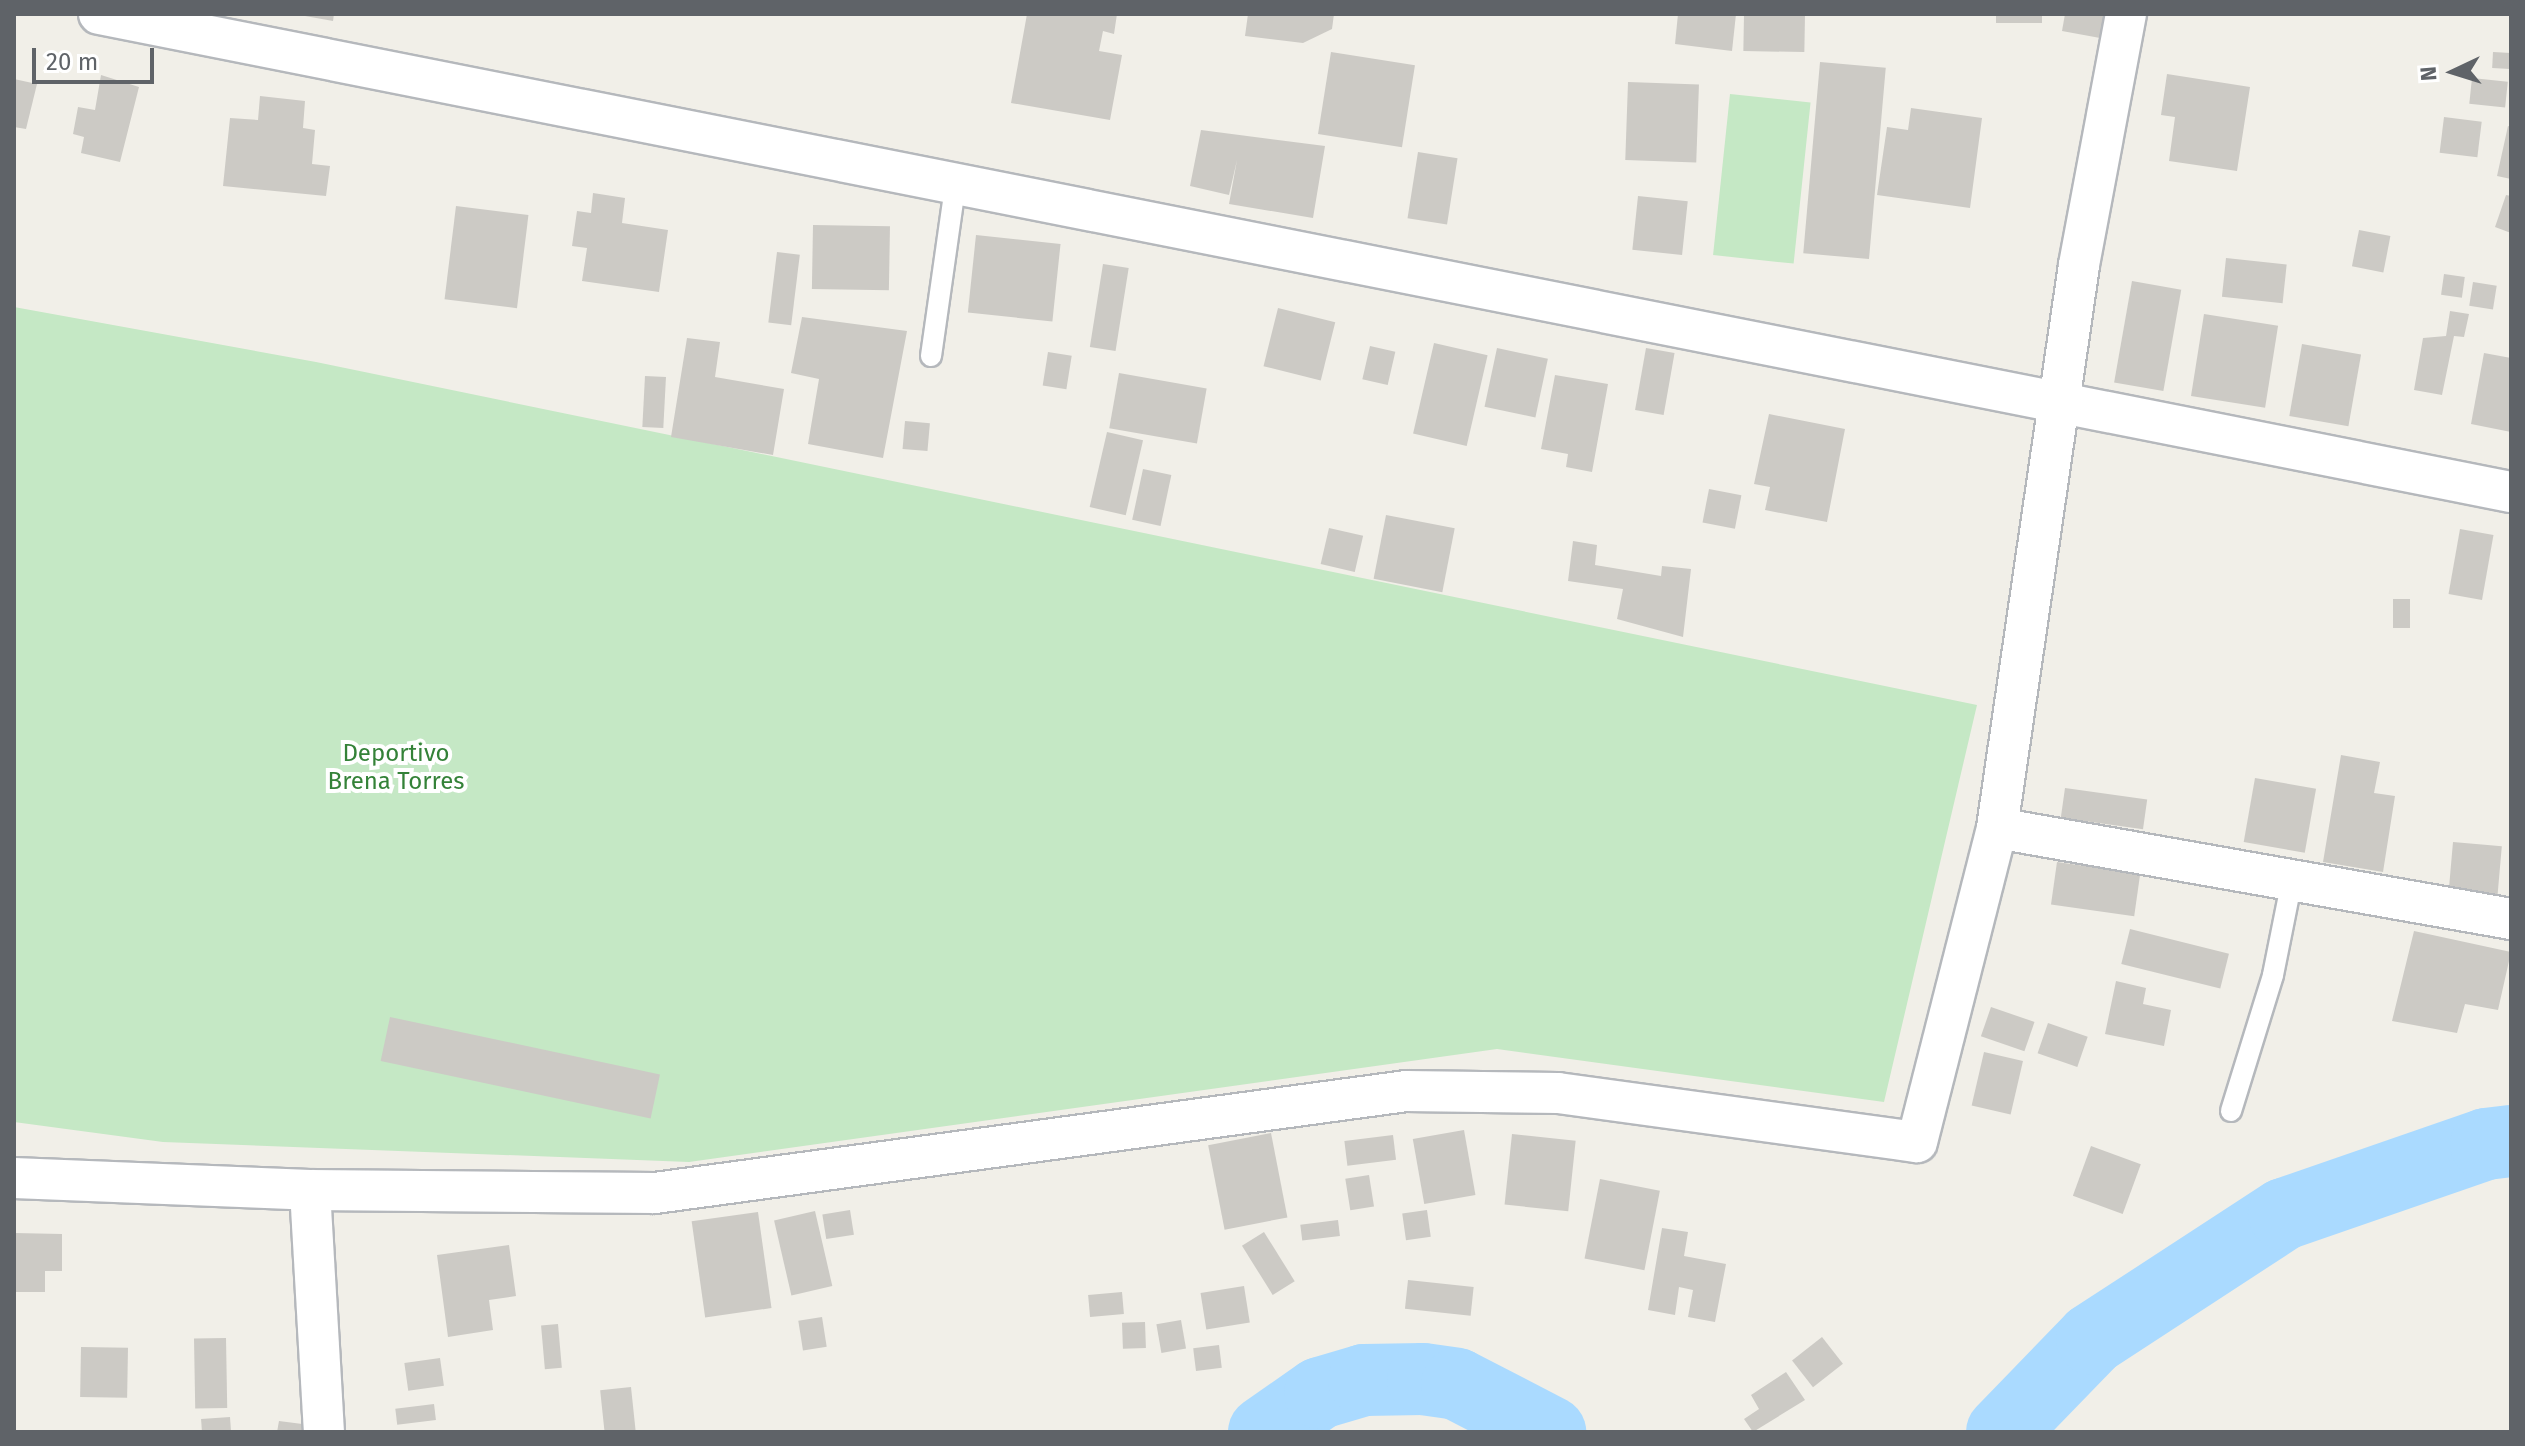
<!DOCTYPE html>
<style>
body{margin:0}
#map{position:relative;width:2525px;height:1446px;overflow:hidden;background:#f1efe8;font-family:"Fira Sans",sans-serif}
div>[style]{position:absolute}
.green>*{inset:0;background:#c5e8c5;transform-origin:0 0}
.river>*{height:72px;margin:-36px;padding:0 36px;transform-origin:36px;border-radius:36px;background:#aadaff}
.building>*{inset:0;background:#cccac5;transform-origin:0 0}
.roads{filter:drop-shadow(2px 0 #b5b8bc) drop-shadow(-2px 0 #b5b8bc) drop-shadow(0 2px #b5b8bc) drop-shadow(0 -2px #b5b8bc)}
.lane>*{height:20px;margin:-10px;padding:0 10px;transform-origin:10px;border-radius:10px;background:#fff}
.street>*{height:40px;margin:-20px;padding:0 20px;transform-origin:20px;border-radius:20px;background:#fff}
span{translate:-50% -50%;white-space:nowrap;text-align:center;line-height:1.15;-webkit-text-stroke:8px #fff;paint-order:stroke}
.park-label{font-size:24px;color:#348238}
.frame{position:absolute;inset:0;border:16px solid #5f6368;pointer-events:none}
.north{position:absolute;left:2413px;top:32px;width:80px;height:80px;-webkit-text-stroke:6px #fff;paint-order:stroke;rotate:266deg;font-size:22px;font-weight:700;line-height:32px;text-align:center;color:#5f6368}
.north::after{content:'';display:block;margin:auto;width:28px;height:36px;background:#5f6368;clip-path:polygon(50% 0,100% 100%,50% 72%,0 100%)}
.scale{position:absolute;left:32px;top:48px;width:122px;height:36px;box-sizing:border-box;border:4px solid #5f6368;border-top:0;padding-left:10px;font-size:24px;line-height:28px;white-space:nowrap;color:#5f6368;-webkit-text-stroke:6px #fff;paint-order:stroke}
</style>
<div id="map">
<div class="green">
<i style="left:1730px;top:94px;width:81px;height:162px;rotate:6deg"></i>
<i style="clip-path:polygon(14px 307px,316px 362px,1977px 705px,1884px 1102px,1497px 1049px,689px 1162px,163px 1142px,14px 1122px)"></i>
</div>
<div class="river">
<i style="left:1264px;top:1432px;width:68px;rotate:-34.9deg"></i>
<i style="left:1320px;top:1393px;width:46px;rotate:-16.5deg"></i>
<i style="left:1364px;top:1380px;width:59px;rotate:-1deg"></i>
<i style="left:1423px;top:1379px;width:34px;rotate:8deg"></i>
<i style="left:1457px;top:1384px;width:105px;rotate:27.3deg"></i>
<i style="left:2002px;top:1432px;width:129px;rotate:-45.9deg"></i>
<i style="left:2092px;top:1339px;width:229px;rotate:-33.1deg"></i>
<i style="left:2284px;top:1214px;width:214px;rotate:-19.1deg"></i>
<i style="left:2486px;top:1144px;width:25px;rotate:-7deg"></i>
</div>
<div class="building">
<i style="clip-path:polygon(294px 14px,334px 14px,333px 21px)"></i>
<i style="clip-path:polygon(1027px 14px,1117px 14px,1114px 34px,1103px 31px,1099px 51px,1122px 55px,1110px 120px,1011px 103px)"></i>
<i style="clip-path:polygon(1248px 14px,1334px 14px,1332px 29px,1303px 43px,1245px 36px)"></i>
<i style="clip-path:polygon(1678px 14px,1736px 14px,1732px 51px,1675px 44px)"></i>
<i style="left:1744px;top:14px;width:61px;height:37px;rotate:1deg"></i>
<i style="left:1996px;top:14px;width:46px;height:9px"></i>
<i style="clip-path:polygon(2065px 14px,2116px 14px,2111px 40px,2062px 31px)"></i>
<i style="left:1331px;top:52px;width:85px;height:83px;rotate:9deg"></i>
<i style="left:2493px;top:52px;width:18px;height:16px;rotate:3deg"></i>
<i style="left:1820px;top:62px;width:66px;height:192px;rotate:5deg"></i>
<i style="clip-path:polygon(2167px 74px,2250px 87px,2237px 171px,2169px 161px,2175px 117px,2161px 115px)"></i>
<i style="clip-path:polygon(101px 75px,139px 87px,120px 162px,81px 153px,84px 137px,73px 134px,78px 107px,95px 110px)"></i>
<i style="left:2472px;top:78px;width:36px;height:26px;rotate:6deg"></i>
<i style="clip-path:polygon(14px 79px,37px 84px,26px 129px,14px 127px)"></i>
<i style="left:1628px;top:82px;width:71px;height:78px;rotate:2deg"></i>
<i style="clip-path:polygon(260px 96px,305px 101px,303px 128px,315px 130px,312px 164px,330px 166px,326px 196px,223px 186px,230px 118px,258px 120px)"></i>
<i style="clip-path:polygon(1911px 108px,1982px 118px,1970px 208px,1877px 195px,1887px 127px,1908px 130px)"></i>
<i style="left:2444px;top:117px;width:38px;height:36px;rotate:7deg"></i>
<i style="clip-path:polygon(2508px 126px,2511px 127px,2511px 179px,2497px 176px)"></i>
<i style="clip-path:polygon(1201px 130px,1325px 146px,1313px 218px,1229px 204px,1237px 160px,1229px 195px,1190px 186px)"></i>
<i style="left:1418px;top:152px;width:40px;height:67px;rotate:9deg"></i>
<i style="clip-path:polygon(593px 193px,625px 198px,622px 223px,668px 230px,659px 292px,582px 281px,587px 248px,572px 246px,577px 211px,591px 213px)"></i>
<i style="clip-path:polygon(2506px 195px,2511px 196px,2511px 233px,2495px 227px)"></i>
<i style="left:1638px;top:196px;width:50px;height:54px;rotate:6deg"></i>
<i style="left:456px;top:206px;width:73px;height:94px;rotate:7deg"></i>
<i style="left:813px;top:225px;width:77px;height:64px;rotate:1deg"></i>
<i style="left:2359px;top:230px;width:32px;height:37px;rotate:11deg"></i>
<i style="left:976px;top:235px;width:85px;height:78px;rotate:6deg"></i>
<i style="left:777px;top:252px;width:23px;height:71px;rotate:7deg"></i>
<i style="left:2226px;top:258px;width:61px;height:39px;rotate:6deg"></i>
<i style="left:1103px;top:264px;width:26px;height:84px;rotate:9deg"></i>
<i style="left:2444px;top:274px;width:21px;height:21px;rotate:8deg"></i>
<i style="left:2132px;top:281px;width:50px;height:103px;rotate:10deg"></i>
<i style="left:2473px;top:282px;width:24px;height:24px;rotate:9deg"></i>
<i style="left:1278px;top:308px;width:59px;height:60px;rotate:14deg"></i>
<i style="clip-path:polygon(2450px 311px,2469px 314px,2464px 337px,2454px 336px,2442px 395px,2414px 390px,2423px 338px,2446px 336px)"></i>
<i style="left:2204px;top:314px;width:75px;height:83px;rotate:9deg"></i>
<i style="clip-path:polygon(802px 317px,907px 331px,883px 458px,808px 444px,819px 379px,791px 373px)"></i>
<i style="clip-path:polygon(687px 338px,720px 342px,715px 377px,784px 389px,773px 455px,671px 437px)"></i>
<i style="left:1434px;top:343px;width:55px;height:93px;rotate:13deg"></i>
<i style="left:2302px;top:344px;width:60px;height:73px;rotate:10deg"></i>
<i style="left:1370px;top:346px;width:26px;height:34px;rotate:13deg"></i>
<i style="left:1497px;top:348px;width:52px;height:60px;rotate:12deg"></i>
<i style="left:1646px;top:348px;width:29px;height:63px;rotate:10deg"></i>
<i style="left:1048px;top:352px;width:24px;height:34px;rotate:9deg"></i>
<i style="clip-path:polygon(2484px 353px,2511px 358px,2511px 432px,2471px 424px)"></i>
<i style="left:1119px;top:373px;width:89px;height:56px;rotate:10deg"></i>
<i style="clip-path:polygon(1555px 375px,1608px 384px,1592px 472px,1566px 467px,1568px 454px,1541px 449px)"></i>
<i style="left:645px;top:376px;width:21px;height:51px;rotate:3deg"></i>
<i style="clip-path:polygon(1769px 414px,1845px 429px,1827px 522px,1765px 510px,1770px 487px,1754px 484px)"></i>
<i style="left:905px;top:421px;width:25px;height:28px;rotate:5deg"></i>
<i style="left:1107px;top:432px;width:37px;height:77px;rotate:13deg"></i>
<i style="left:1143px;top:469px;width:29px;height:52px;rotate:12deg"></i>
<i style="left:1709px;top:489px;width:33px;height:34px;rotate:11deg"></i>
<i style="left:1386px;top:515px;width:70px;height:65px;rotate:11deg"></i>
<i style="left:1329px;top:528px;width:35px;height:37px;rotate:13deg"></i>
<i style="left:2460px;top:529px;width:34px;height:66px;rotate:10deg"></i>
<i style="clip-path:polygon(1573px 541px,1597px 545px,1595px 565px,1661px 576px,1662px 566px,1691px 569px,1683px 637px,1617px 619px,1623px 589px,1568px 581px)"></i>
<i style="left:2393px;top:599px;width:17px;height:29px"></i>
<i style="clip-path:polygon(2341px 755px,2380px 762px,2374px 793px,2395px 796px,2383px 872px,2323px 862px)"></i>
<i style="left:2255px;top:778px;width:62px;height:65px;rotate:10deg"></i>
<i style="left:2065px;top:788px;width:83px;height:30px;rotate:8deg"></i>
<i style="left:2453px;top:842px;width:49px;height:57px;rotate:5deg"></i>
<i style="left:2057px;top:862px;width:84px;height:43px;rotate:8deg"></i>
<i style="left:2130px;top:929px;width:102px;height:36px;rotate:14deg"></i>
<i style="clip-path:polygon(2414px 931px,2511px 952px,2498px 1010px,2465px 1004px,2457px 1033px,2392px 1021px)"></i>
<i style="clip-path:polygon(2116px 981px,2146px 988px,2143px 1004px,2171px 1010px,2164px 1046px,2105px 1034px)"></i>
<i style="left:1991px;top:1007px;width:46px;height:31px;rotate:19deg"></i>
<i style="left:390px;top:1017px;width:276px;height:45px;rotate:12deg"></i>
<i style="left:2048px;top:1023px;width:42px;height:32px;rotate:19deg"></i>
<i style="left:1984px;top:1052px;width:40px;height:55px;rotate:13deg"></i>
<i style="left:1464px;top:1130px;width:66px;height:52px;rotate:80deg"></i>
<i style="left:1271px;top:1133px;width:86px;height:64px;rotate:79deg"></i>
<i style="left:1512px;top:1134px;width:64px;height:71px;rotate:6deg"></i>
<i style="left:1393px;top:1135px;width:25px;height:49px;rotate:83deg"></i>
<i style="left:2091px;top:1146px;width:53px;height:53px;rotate:20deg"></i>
<i style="left:1369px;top:1175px;width:32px;height:24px;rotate:81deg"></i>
<i style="left:1600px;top:1179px;width:61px;height:81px;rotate:11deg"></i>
<i style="left:850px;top:1210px;width:25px;height:28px;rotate:81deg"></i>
<i style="left:1427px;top:1210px;width:27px;height:25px;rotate:82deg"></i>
<i style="left:815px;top:1211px;width:77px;height:42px;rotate:77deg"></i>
<i style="left:758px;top:1212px;width:97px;height:67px;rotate:82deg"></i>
<i style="left:1338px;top:1220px;width:16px;height:38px;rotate:83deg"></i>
<i style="clip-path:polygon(1662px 1228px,1688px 1232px,1684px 1256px,1726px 1264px,1715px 1322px,1688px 1317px,1693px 1290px,1679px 1287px,1675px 1315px,1648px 1310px)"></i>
<i style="left:1264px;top:1232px;width:58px;height:26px;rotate:58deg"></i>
<i style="clip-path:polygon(14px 1233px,62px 1234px,62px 1271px,45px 1271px,45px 1292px,14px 1292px)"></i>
<i style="clip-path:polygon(509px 1245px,516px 1296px,489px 1300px,493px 1330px,448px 1337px,437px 1255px)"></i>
<i style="left:1408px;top:1280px;width:66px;height:29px;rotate:6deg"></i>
<i style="left:1244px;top:1286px;width:37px;height:44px;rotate:81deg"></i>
<i style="left:1122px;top:1292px;width:22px;height:34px;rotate:85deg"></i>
<i style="left:822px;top:1317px;width:30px;height:24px;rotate:81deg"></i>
<i style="left:1181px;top:1320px;width:29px;height:25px;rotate:80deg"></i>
<i style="left:1145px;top:1322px;width:26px;height:23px;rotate:88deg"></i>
<i style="left:558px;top:1324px;width:44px;height:17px;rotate:85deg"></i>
<i style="left:1822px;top:1337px;width:34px;height:38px;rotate:52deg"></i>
<i style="left:226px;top:1338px;width:70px;height:32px;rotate:89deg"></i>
<i style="left:1219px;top:1345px;width:23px;height:26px;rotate:83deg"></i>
<i style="left:81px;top:1347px;width:47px;height:50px;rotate:1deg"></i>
<i style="left:440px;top:1358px;width:28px;height:36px;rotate:82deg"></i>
<i style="clip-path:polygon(1786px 1372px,1805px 1400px,1753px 1432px,1744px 1419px,1759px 1409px,1751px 1395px)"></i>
<i style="left:631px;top:1387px;width:45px;height:31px;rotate:84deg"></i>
<i style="left:434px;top:1404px;width:16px;height:39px;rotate:83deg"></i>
<i style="left:230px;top:1417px;width:15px;height:29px;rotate:86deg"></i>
<i style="clip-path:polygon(279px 1421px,310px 1425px,309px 1432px,277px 1432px)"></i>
</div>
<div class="roads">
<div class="lane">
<i style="left:931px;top:356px;width:178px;rotate:-81.9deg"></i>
<i style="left:2231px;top:1111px;width:142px;rotate:-72.8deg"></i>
<i style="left:2273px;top:975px;width:97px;rotate:-78.7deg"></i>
</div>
<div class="street">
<i style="left:99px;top:14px;width:2459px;rotate:11.21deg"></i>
<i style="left:1997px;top:828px;width:522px;rotate:10.04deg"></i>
<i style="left:14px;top:1178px;width:296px;rotate:2.3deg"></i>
<i style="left:310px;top:1190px;width:345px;rotate:0.5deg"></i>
<i style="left:655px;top:1193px;width:758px;rotate:-7.73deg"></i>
<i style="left:1406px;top:1091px;width:152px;rotate:0.8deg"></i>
<i style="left:1558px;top:1093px;width:362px;rotate:7.8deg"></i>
<i style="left:1917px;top:1142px;width:324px;rotate:-75.7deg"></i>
<i style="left:1997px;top:828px;width:569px;rotate:-81.71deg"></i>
<i style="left:2079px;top:265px;width:255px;rotate:-79.4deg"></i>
<i style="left:310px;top:1190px;width:242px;rotate:86.7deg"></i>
</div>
</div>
<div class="park-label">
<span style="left:396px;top:768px">Deportivo<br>Brena Torres</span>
</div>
<div class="frame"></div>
<div class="north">N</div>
<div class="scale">20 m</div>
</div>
